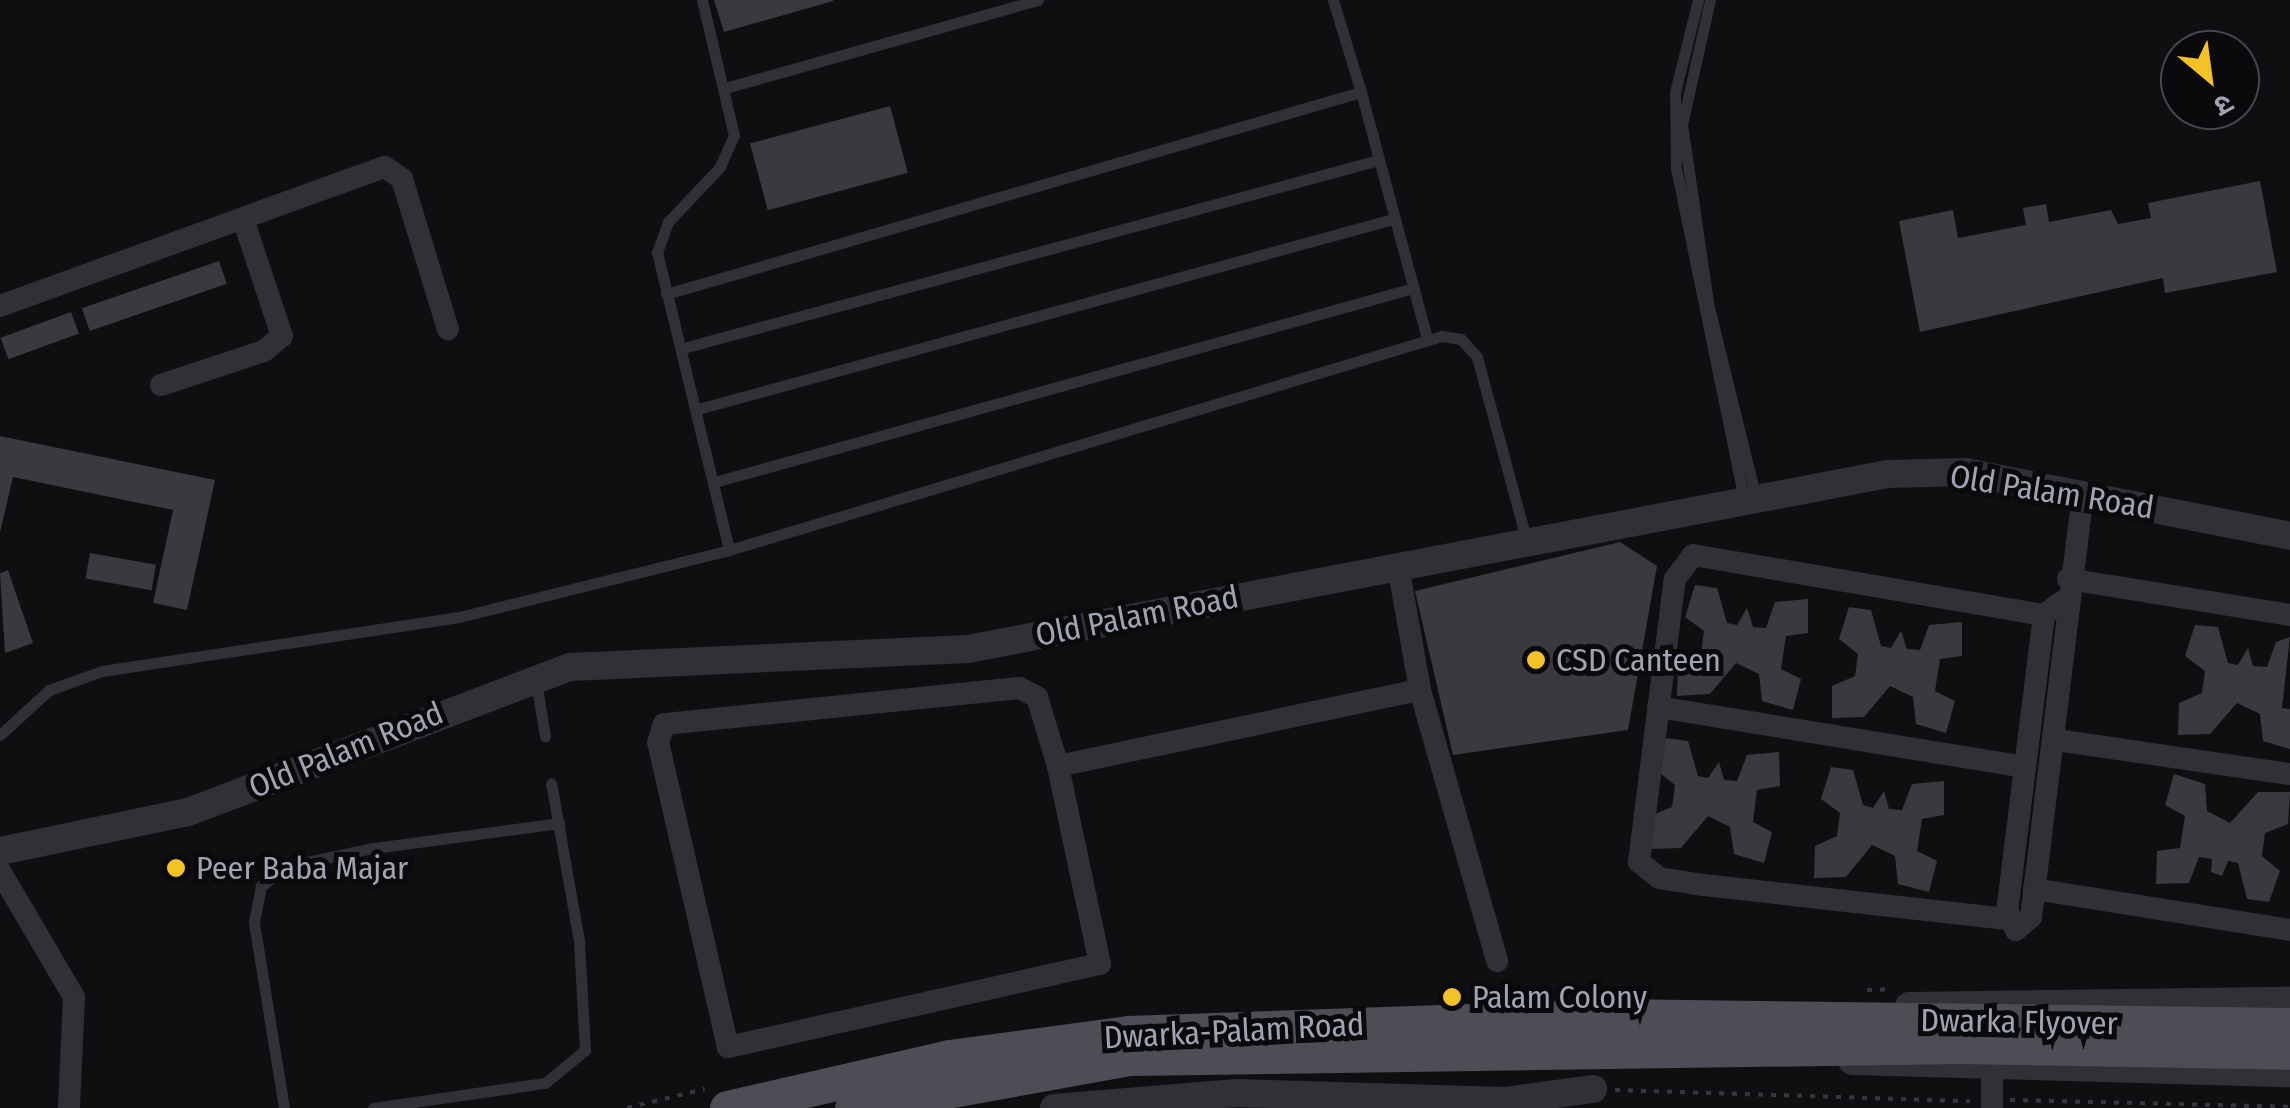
<!DOCTYPE html>
<meta charset="utf-8">
<style>
body{margin:0}
#map{position:relative;width:2290px;height:1108px;overflow:hidden;background:#0f0f11;font-family:"Fira Sans Condensed","Noto Sans Devanagari",sans-serif}
div>[style]{position:absolute}
.building>*{inset:0;background:#39393e;transform-origin:0 0}
.path>*{height:4px;margin-top:-2px;transform-origin:0;background:repeating-linear-gradient(90deg,#36373d 0 5px,transparent 0 13px)}
.service>*{height:11px;margin:-5.5px;padding:0 5.5px;transform-origin:5.5px;border-radius:5.5px;background:#303136}
.minor>*{height:22px;margin:-11px;padding:0 11px;transform-origin:11px;border-radius:11px;background:#303136}
.tertiary>*{height:28px;margin:-14px;padding:0 14px;transform-origin:14px;border-radius:14px;background:#303136}
.primary>*{height:35px;margin:-17.5px;padding:0 17.5px;transform-origin:17.5px;border-radius:17.5px;background:#4c4d55}
.dots>*{width:28px;height:28px;translate:-50% -50%;box-sizing:border-box;border:5px solid #0a0a0c;border-radius:50%}
span{translate:-50% -50%;white-space:nowrap;text-align:center;line-height:1.15;-webkit-text-stroke:10px #0a0a0c;paint-order:stroke}
.street-label{font-size:32px;color:#a0a4b2}
.poi-label{font-size:32px;color:#a0a4b2}
.left{translate:0 -50%;text-align:left}
.north{position:absolute;left:2160px;top:30px;width:100px;height:100px;box-sizing:border-box;background:#0a0a0c;border:2px solid #46484e;border-radius:50%;rotate:151deg;font-size:28px;font-weight:700;line-height:40px;text-align:center;color:#a0a4b2}
.north::after{content:'';display:block;margin:auto;width:35px;height:45px;background:#f3c225;clip-path:polygon(50% 0,100% 100%,50% 72%,0 100%)}
</style>
<div id="map">
<div class="building">
<i style="clip-path:polygon(714px 0,833px 0,833px 1px,724px 32px)"></i>
<i style="left:890px;top:106px;width:69px;height:145px;rotate:75deg"></i>
<i style="clip-path:polygon(2260px 181px,2277px 272px,2165px 293px,2163px 278px,1920px 332px,1899px 221px,1953px 210px,1958px 238px,2026px 225px,2023px 208px,2046px 204px,2049px 222px,2111px 210px,2118px 224px,2151px 218px,2148px 203px)"></i>
<i style="left:219px;top:261px;width:24px;height:145px;rotate:71deg"></i>
<i style="left:71px;top:312px;width:23px;height:75px;rotate:70deg"></i>
<i style="clip-path:polygon(0 436px,215px 480px,187px 610px,153px 603px,173px 510px,13px 477px,0 532px)"></i>
<i style="clip-path:polygon(1620px 542px,1657px 566px,1628px 730px,1453px 755px,1415px 591px)"></i>
<i style="left:90px;top:553px;width:67px;height:26px;rotate:10deg"></i>
<i style="clip-path:polygon(8px 570px,33px 643px,5px 653px,0 573px)"></i>
<i style="clip-path:polygon(1695px 585px,1717px 588px,1727px 623px,1737px 625px,1747px 608px,1753px 627px,1766px 628px,1775px 602px,1808px 599px,1808px 633px,1786px 636px,1781px 669px,1801px 679px,1793px 710px,1762px 701px,1759px 674px,1736px 663px,1710px 694px,1677px 696px,1678px 663px,1701px 653px,1704px 631px,1685px 617px)"></i>
<i style="clip-path:polygon(1849px 607px,1871px 610px,1881px 646px,1891px 648px,1901px 631px,1907px 649px,1920px 650px,1929px 625px,1962px 622px,1962px 656px,1940px 659px,1935px 691px,1955px 701px,1946px 733px,1916px 724px,1913px 697px,1890px 686px,1864px 717px,1832px 718px,1832px 686px,1855px 676px,1858px 654px,1839px 639px)"></i>
<i style="clip-path:polygon(2195px 625px,2218px 627px,2228px 663px,2238px 665px,2248px 648px,2253px 666px,2267px 667px,2276px 642px,2290px 637px,2282px 708px,2290px 709px,2290px 749px,2263px 741px,2260px 714px,2237px 703px,2210px 734px,2178px 735px,2179px 703px,2202px 693px,2205px 671px,2185px 656px)"></i>
<i style="clip-path:polygon(1666px 738px,1688px 741px,1698px 776px,1708px 778px,1719px 762px,1724px 780px,1737px 781px,1747px 755px,1779px 752px,1780px 786px,1757px 790px,1753px 822px,1772px 832px,1764px 863px,1734px 854px,1730px 827px,1708px 816px,1681px 848px,1649px 849px,1650px 816px,1672px 807px,1675px 785px,1656px 770px)"></i>
<i style="clip-path:polygon(1831px 767px,1853px 770px,1863px 805px,1873px 808px,1884px 791px,1889px 809px,1902px 810px,1912px 784px,1944px 781px,1944px 815px,1922px 819px,1917px 851px,1937px 861px,1929px 892px,1898px 884px,1895px 856px,1872px 845px,1846px 877px,1814px 878px,1815px 846px,1837px 836px,1840px 813px,1821px 799px)"></i>
<i style="clip-path:polygon(2174px 774px,2205px 784px,2207px 811px,2230px 823px,2258px 792px,2290px 792px,2288px 824px,2265px 833px,2262px 856px,2280px 871px,2269px 902px,2247px 899px,2238px 863px,2228px 861px,2222px 876px,2211px 872px,2212px 859px,2199px 857px,2189px 883px,2156px 884px,2157px 851px,2180px 848px,2185px 816px,2165px 805px)"></i>
</div>
<div class="path">
<i style="left:1867px;top:990px;width:25px;rotate:-2deg"></i>
<i style="left:1615px;top:1090px;width:355px;rotate:1.8deg"></i>
<i style="left:2010px;top:1100px;width:280px;rotate:1.4deg"></i>
<i style="left:627px;top:1108px;width:80px;rotate:-13.7deg"></i>
</div>
<div class="service">
<i style="left:702px;top:0;width:139px;rotate:76.7deg"></i>
<i style="left:734px;top:135px;width:35px;rotate:114deg"></i>
<i style="left:720px;top:167px;width:76px;rotate:133.4deg"></i>
<i style="left:668px;top:222px;width:32px;rotate:110deg"></i>
<i style="left:657px;top:252px;width:307px;rotate:76.4deg"></i>
<i style="left:729px;top:550px;width:744px;rotate:-16.71deg"></i>
<i style="left:1442px;top:336px;width:19px;rotate:9deg"></i>
<i style="left:1461px;top:339px;width:24px;rotate:48deg"></i>
<i style="left:1477px;top:357px;width:192px;rotate:74.9deg"></i>
<i style="left:1333px;top:0;width:96px;rotate:73.1deg"></i>
<i style="left:1698px;top:0;width:95px;rotate:104deg"></i>
<i style="left:1675px;top:92px;width:76px;rotate:89.2deg"></i>
<i style="left:1676px;top:168px;width:339px;rotate:78.4deg"></i>
<i style="left:1710px;top:0;width:127px;rotate:102.7deg"></i>
<i style="left:1682px;top:124px;width:181px;rotate:81.7deg"></i>
<i style="left:1708px;top:303px;width:201px;rotate:76.2deg"></i>
<i style="left:725px;top:88px;width:325px;rotate:-15.7deg"></i>
<i style="left:666px;top:294px;width:724px;rotate:-16.21deg"></i>
<i style="left:1361px;top:92px;width:256px;rotate:75deg"></i>
<i style="left:683px;top:348px;width:721px;rotate:-15.12deg"></i>
<i style="left:698px;top:409px;width:721px;rotate:-15.29deg"></i>
<i style="left:718px;top:481px;width:718px;rotate:-15.51deg"></i>
<i style="left:536px;top:681px;width:56px;rotate:80.7deg"></i>
<i style="left:0;top:735px;width:67px;rotate:-42.6deg"></i>
<i style="left:49px;top:690px;width:56px;rotate:-19.7deg"></i>
<i style="left:102px;top:671px;width:361px;rotate:-8.6deg"></i>
<i style="left:459px;top:617px;width:278px;rotate:-13.9deg"></i>
<i style="left:284px;top:1108px;width:188px;rotate:-99.2deg"></i>
<i style="left:254px;top:922px;width:37px;rotate:-79deg"></i>
<i style="left:261px;top:886px;width:34px;rotate:-37deg"></i>
<i style="left:288px;top:866px;width:81px;rotate:-12.1deg"></i>
<i style="left:367px;top:849px;width:194px;rotate:-7.7deg"></i>
<i style="left:373px;top:1108px;width:174px;rotate:-8.3deg"></i>
<i style="left:545px;top:1083px;width:52px;rotate:-39.5deg"></i>
<i style="left:585px;top:1050px;width:109px;rotate:-93.2deg"></i>
<i style="left:579px;top:941px;width:160px;rotate:-100deg"></i>
</div>
<div class="minor">
<i style="left:0;top:306px;width:409px;rotate:-19.9deg"></i>
<i style="left:385px;top:167px;width:21px;rotate:35deg"></i>
<i style="left:402px;top:179px;width:157px;rotate:73deg"></i>
<i style="left:161px;top:385px;width:108px;rotate:-18.3deg"></i>
<i style="left:264px;top:351px;width:23px;rotate:-40deg"></i>
<i style="left:282px;top:336px;width:123px;rotate:-108.4deg"></i>
<i style="left:1398px;top:566px;width:126px;rotate:79.9deg"></i>
<i style="left:1420px;top:690px;width:282px;rotate:74.1deg"></i>
<i style="left:2068px;top:579px;width:225px;rotate:9.2deg"></i>
<i style="left:2063px;top:601px;width:24px;rotate:144deg"></i>
<i style="left:2044px;top:615px;width:298px;rotate:97.1deg"></i>
<i style="left:2007px;top:911px;width:21px;rotate:65deg"></i>
<i style="left:2016px;top:930px;width:20px;rotate:-41deg"></i>
<i style="left:2031px;top:917px;width:427px;rotate:-83deg"></i>
<i style="left:1658px;top:707px;width:371px;rotate:9.3deg"></i>
<i style="left:2056px;top:740px;width:236px;rotate:8.3deg"></i>
<i style="left:1058px;top:766px;width:72px;rotate:-106.9deg"></i>
<i style="left:1037px;top:697px;width:20px;rotate:-153deg"></i>
<i style="left:1019px;top:688px;width:357px;rotate:174.2deg"></i>
<i style="left:664px;top:724px;width:19px;rotate:108deg"></i>
<i style="left:658px;top:742px;width:313px;rotate:77.1deg"></i>
<i style="left:728px;top:1047px;width:381px;rotate:-12.6deg"></i>
<i style="left:1100px;top:964px;width:202px;rotate:-102deg"></i>
<i style="left:1058px;top:766px;width:370px;rotate:-11.9deg"></i>
<i style="left:0;top:871px;width:146px;rotate:59.6deg"></i>
<i style="left:74px;top:997px;width:111px;rotate:92.6deg"></i>
<i style="left:2034px;top:889px;width:259px;rotate:9.1deg"></i>
<i style="left:2007px;top:919px;width:312px;rotate:-173.6deg"></i>
<i style="left:1697px;top:884px;width:38px;rotate:-171deg"></i>
<i style="left:1659px;top:878px;width:26px;rotate:-141deg"></i>
<i style="left:1639px;top:862px;width:285px;rotate:-82.8deg"></i>
<i style="left:1675px;top:579px;width:30px;rotate:-53deg"></i>
<i style="left:1693px;top:555px;width:356px;rotate:9.7deg"></i>
<i style="left:1992px;top:1108px;width:40px;rotate:-90deg"></i>
</div>
<div class="tertiary">
<i style="left:0;top:851px;width:192px;rotate:-11.7deg"></i>
<i style="left:188px;top:812px;width:409px;rotate:-20.8deg"></i>
<i style="left:570px;top:667px;width:398px;rotate:-2.6deg"></i>
<i style="left:968px;top:649px;width:936px;rotate:-10.77deg"></i>
<i style="left:1888px;top:474px;width:77px;rotate:-1.5deg"></i>
<i style="left:1965px;top:472px;width:331px;rotate:11.1deg"></i>
<i style="left:1909px;top:1006px;width:381px;rotate:-0.8deg"></i>
<i style="left:1852px;top:1061px;width:438px;rotate:1.6deg"></i>
<i style="left:1054px;top:1108px;width:184px;rotate:-4.7deg"></i>
<i style="left:1237px;top:1093px;width:267px;rotate:1.7deg"></i>
<i style="left:1504px;top:1101px;width:90px;rotate:-7.7deg"></i>
</div>
<div class="primary">
<i style="left:727px;top:1108px;width:228px;rotate:-12.9deg"></i>
<i style="left:949px;top:1057px;width:181px;rotate:-7.6deg"></i>
<i style="left:1128px;top:1033px;width:483px;rotate:-2deg"></i>
<i style="left:1611px;top:1016px;width:679px;rotate:0.76deg"></i>
<i style="left:852px;top:1108px;width:283px;rotate:-10.2deg"></i>
<i style="left:1131px;top:1058px;width:829px;rotate:-0.83deg"></i>
<i style="left:1960px;top:1046px;width:330px;rotate:1deg"></i>
</div>
<div class="dots">
<i style="left:1536px;top:660px;background:#f3c225"></i>
<i style="left:176px;top:868px;background:#f3c225"></i>
<i style="left:1452px;top:997px;background:#f3c225"></i>
</div>
<div class="street-label">
<span style="left:2052px;top:492px;rotate:9deg">Old Palam Road</span>
<span style="left:1137px;top:616px;rotate:-11deg">Old Palam Road</span>
<span style="left:346px;top:750px;rotate:-22deg">Old Palam Road</span>
<span style="left:2019px;top:1022px;rotate:1deg">Dwarka Flyover</span>
<span style="left:1234px;top:1031px;rotate:-3deg">Dwarka-Palam Road</span>
</div>
<div class="poi-label">
<span class="left" style="left:1556px;top:660px">CSD Canteen</span>
<span class="left" style="left:196px;top:868px">Peer Baba Majar</span>
<span class="left" style="left:1472px;top:997px">Palam Colony</span>
</div>
<div class="north">उ</div>
</div>
